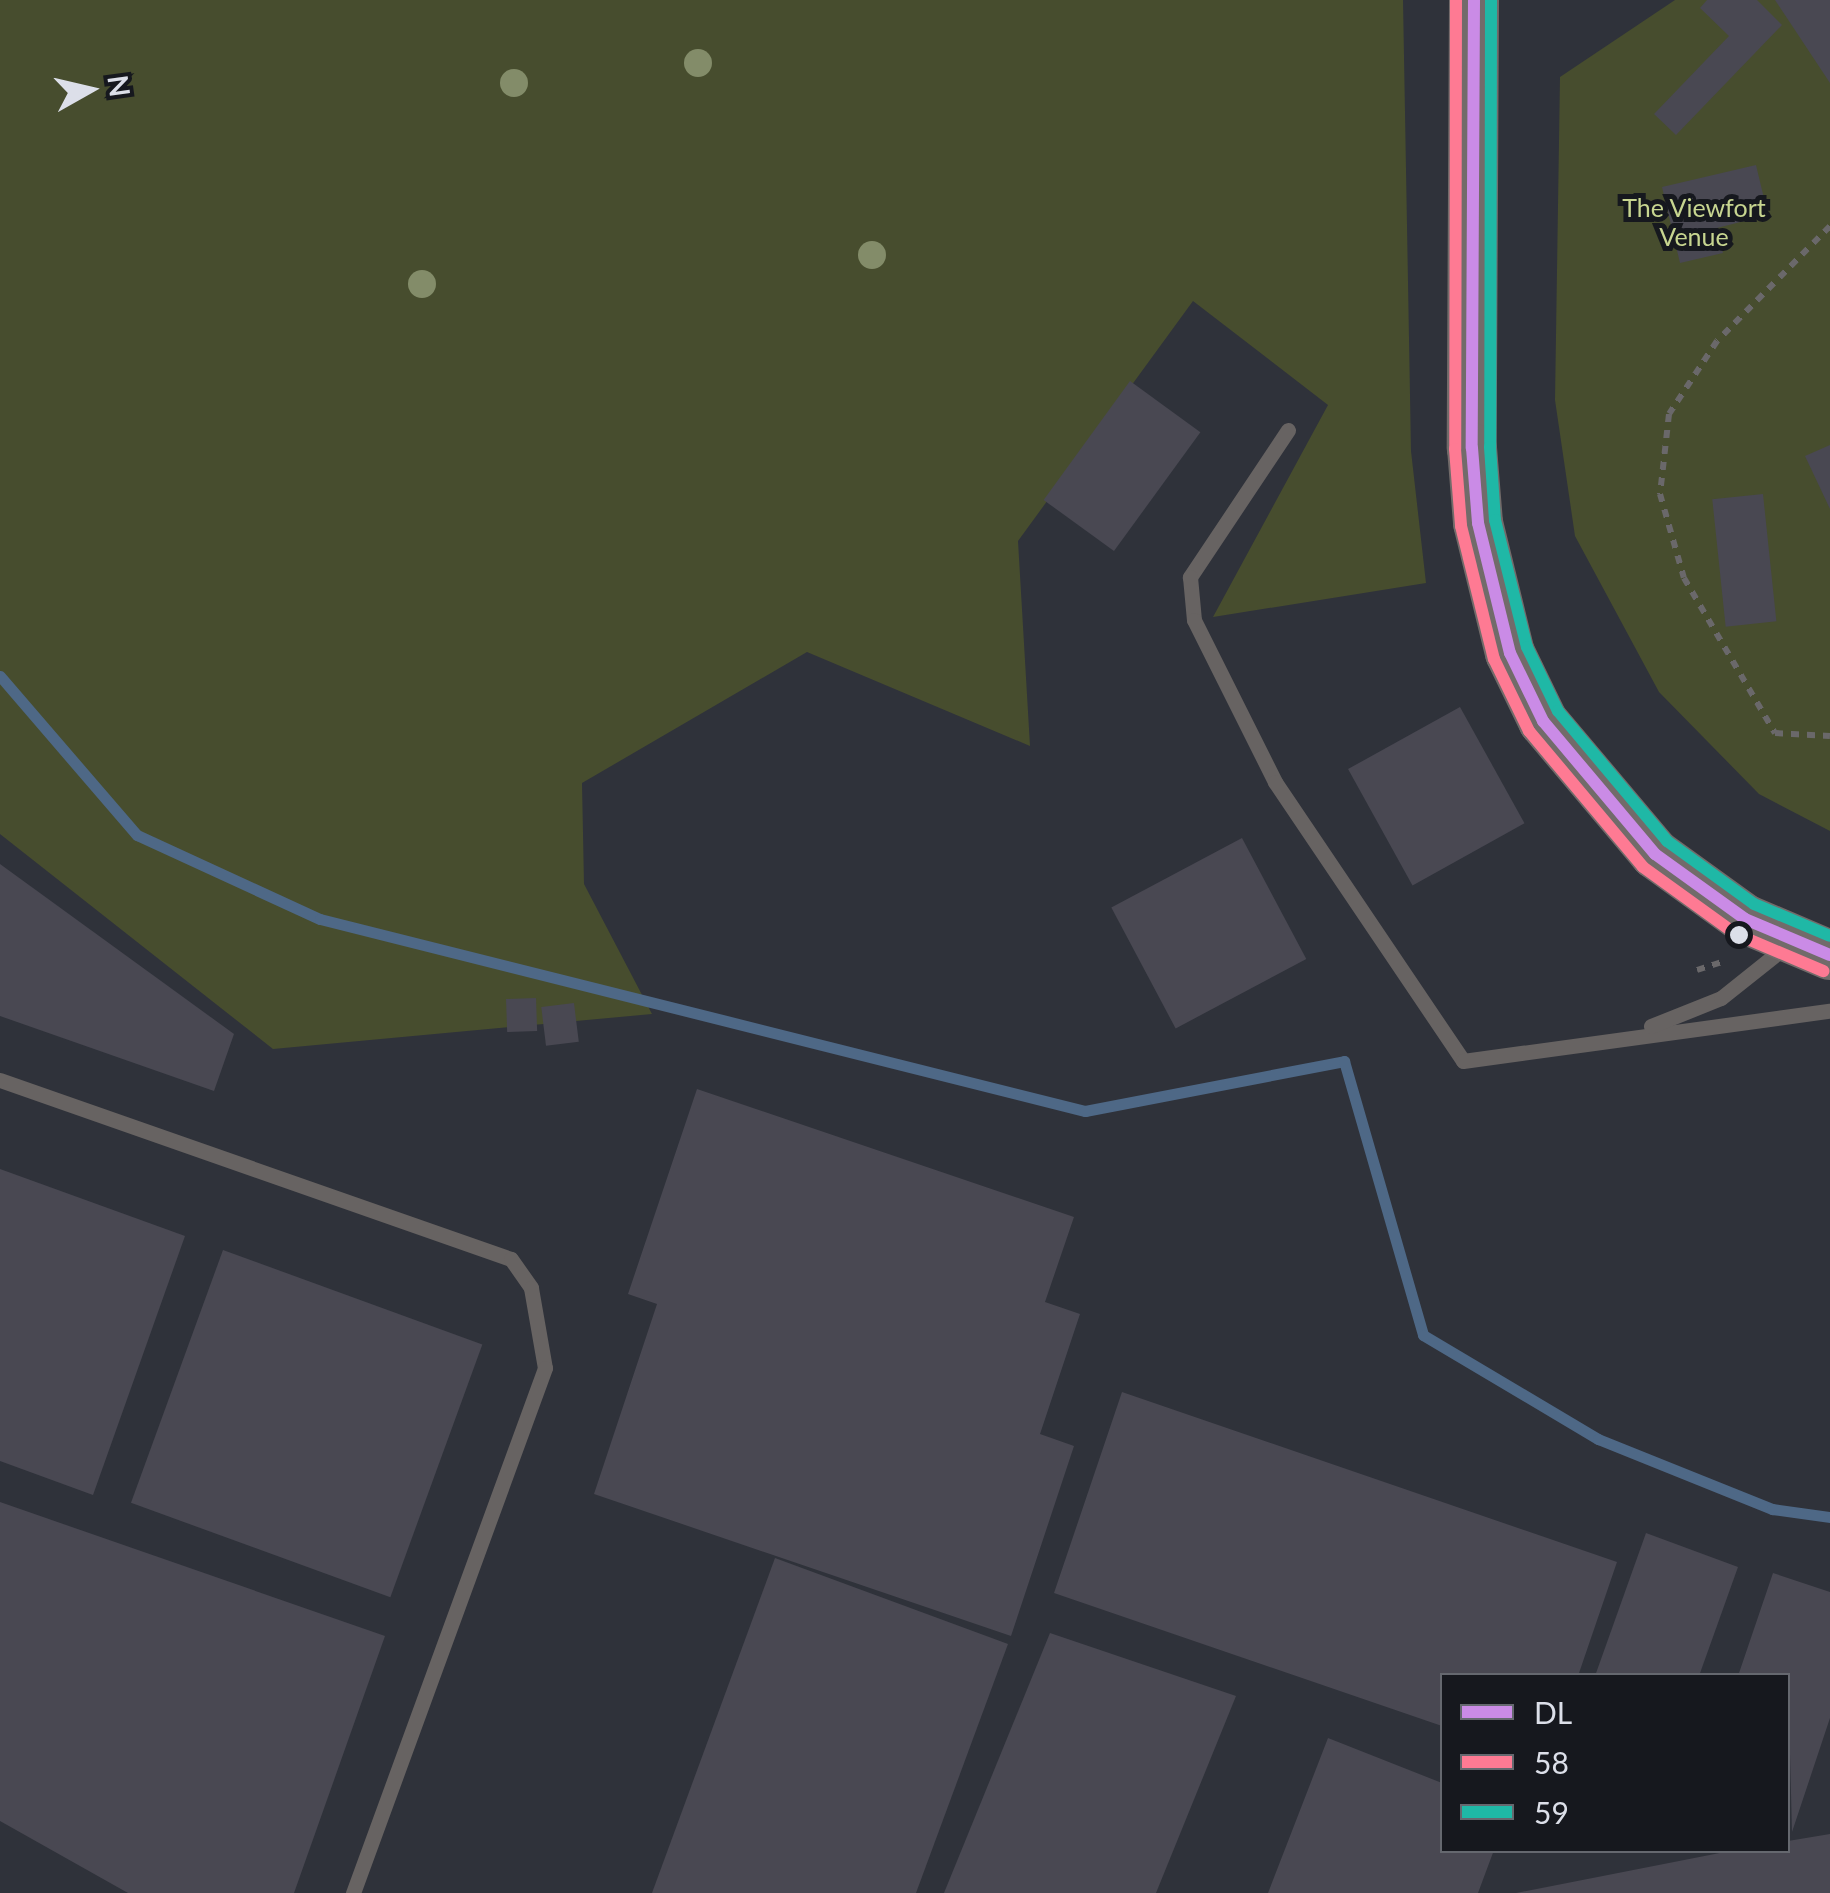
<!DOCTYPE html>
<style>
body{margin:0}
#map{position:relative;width:1830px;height:1893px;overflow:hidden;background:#2f323a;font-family:Lato,sans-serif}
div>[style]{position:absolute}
.green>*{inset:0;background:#474d2e}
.stream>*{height:11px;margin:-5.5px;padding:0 5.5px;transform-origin:5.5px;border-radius:5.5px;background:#4e6886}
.building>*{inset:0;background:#494852;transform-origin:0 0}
.path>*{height:6px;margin-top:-3px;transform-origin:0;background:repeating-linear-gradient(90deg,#6a686a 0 8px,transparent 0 16px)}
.service>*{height:15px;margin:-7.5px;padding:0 7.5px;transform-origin:7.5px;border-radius:7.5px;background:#676362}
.trunk>*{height:50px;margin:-25px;padding:0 25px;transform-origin:25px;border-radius:25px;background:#726b6a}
.bus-1>*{height:12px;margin:-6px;padding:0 6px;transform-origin:6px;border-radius:6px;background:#ca8be6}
.bus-2>*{height:12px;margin:-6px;padding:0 6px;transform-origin:6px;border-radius:6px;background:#fe7a93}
.bus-3>*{height:12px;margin:-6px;padding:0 6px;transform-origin:6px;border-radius:6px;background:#1fb8a6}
.trees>*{width:28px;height:28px;margin:-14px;border-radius:50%;background:#838c69}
.dots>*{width:28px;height:28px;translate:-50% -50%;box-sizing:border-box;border:5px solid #16181e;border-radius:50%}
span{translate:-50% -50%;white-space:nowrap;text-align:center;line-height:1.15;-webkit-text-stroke:10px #16181e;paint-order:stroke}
.park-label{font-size:25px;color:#c7d590}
.legend{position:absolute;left:1440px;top:1673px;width:350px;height:180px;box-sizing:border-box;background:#16181e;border:2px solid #65686f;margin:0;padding:12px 18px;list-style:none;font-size:30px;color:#dcdfe9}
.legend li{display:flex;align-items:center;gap:20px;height:50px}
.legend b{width:50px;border:2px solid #65686f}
.north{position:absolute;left:40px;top:40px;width:100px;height:100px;-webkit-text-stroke:8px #16181e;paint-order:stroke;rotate:82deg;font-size:28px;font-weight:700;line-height:40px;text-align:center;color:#dcdfe9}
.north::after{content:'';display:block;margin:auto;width:35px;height:45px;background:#dcdfe9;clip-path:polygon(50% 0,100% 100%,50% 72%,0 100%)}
</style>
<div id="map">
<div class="green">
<i style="clip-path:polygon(0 0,1403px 0,1411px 451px,1426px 583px,1213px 617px,1328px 405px,1193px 301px,1018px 541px,1030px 746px,807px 652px,582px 783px,584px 884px,652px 1014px,273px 1049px,0 834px)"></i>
<i style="clip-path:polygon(1675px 0,1830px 0,1830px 831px,1759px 794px,1659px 692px,1575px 536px,1555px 400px,1560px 77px)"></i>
</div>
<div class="stream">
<i style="left:0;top:676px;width:210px;rotate:49.3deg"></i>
<i style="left:137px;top:835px;width:201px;rotate:24.7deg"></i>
<i style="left:320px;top:919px;width:789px;rotate:14.09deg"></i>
<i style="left:1085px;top:1111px;width:264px;rotate:-10.9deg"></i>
<i style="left:1344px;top:1061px;width:285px;rotate:73.9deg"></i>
<i style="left:1423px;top:1335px;width:204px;rotate:30.7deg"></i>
<i style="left:1598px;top:1439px;width:188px;rotate:21.9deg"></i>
<i style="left:1772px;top:1509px;width:59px;rotate:7.9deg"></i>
</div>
<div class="building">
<i style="clip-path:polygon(1707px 0,1757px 0,1782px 25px,1676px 135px,1654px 114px,1729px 36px,1700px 8px)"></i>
<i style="clip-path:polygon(1775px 0,1830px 0,1830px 83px)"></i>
<i style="clip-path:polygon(1756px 165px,1768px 215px,1717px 228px,1723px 253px,1680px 263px,1662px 187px)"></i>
<i style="left:1130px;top:381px;width:87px;height:147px;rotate:36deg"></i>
<i style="clip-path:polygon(1830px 445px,1830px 509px,1805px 456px)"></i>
<i style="left:1763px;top:494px;width:128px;height:51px;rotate:84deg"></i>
<i style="left:1460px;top:707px;width:133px;height:128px;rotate:61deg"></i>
<i style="left:1242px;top:838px;width:137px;height:148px;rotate:62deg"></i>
<i style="clip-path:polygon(0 864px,234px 1034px,214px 1091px,0 1016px)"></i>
<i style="left:536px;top:998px;width:33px;height:30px;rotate:88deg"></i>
<i style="left:574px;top:1003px;width:39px;height:33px;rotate:83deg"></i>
<i style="clip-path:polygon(697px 1089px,1074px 1217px,1045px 1302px,1080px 1314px,1040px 1434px,1074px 1446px,1011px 1636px,594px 1494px,657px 1304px,628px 1294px)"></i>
<i style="clip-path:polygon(0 1169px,185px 1236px,93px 1495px,0 1461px)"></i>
<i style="left:223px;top:1250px;width:276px;height:269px;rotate:20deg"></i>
<i style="clip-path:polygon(1122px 1392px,1617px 1562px,1578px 1676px,1442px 1676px,1442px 1726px,1054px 1593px)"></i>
<i style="clip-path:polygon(0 1502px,385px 1636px,294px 1893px,128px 1893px,0 1821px)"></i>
<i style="clip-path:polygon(1646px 1533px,1738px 1567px,1699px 1676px,1595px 1676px)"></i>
<i style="clip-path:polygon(775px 1558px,1008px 1644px,916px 1893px,652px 1893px)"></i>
<i style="clip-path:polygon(1773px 1573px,1830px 1592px,1830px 1718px,1792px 1832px,1788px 1676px,1738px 1676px)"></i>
<i style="clip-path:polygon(1050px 1633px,1236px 1696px,1156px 1893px,944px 1893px)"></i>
<i style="clip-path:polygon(1328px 1738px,1442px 1783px,1442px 1850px,1494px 1850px,1478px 1893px,1268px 1893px)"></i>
<i style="clip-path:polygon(1830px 1834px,1830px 1893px,1516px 1893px,1735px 1850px,1788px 1850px,1788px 1841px)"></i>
</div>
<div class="path">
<i style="left:1830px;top:226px;width:161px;rotate:134.5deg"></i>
<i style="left:1717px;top:341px;width:87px;rotate:123.3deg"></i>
<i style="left:1669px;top:414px;width:81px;rotate:96.4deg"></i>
<i style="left:1660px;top:494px;width:87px;rotate:74.1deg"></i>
<i style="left:1684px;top:578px;width:180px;rotate:59.6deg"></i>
<i style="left:1775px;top:733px;width:55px;rotate:3.1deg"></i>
<i style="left:1697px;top:970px;width:29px;rotate:-18deg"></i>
</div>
<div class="service">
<i style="left:1288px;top:430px;width:177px;rotate:123.7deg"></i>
<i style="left:1190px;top:577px;width:43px;rotate:84.7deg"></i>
<i style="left:1194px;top:620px;width:181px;rotate:63.4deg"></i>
<i style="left:1275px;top:782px;width:336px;rotate:56deg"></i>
<i style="left:1463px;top:1061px;width:370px;rotate:-7.8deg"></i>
<i style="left:1651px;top:1026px;width:75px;rotate:-21.8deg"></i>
<i style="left:1721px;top:998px;width:82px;rotate:-38.6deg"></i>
<i style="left:0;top:1080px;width:541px;rotate:19.31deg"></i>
<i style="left:511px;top:1259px;width:35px;rotate:55deg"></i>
<i style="left:531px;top:1288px;width:81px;rotate:80.1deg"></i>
<i style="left:545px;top:1368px;width:559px;rotate:110.09deg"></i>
</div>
<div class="trunk">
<i style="left:1474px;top:0;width:448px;rotate:90.3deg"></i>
<i style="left:1472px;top:448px;width:75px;rotate:85.4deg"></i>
<i style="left:1478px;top:523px;width:134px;rotate:76.2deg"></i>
<i style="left:1510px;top:653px;width:76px;rotate:64.1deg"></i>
<i style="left:1543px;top:721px;width:174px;rotate:49.9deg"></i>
<i style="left:1655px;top:854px;width:111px;rotate:35.8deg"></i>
<i style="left:1745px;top:919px;width:92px;rotate:23deg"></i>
</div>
<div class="bus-1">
<i style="left:1474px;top:0;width:448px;rotate:90.3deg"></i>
<i style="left:1472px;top:448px;width:75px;rotate:85.4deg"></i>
<i style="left:1478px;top:523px;width:134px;rotate:76.2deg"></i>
<i style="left:1510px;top:653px;width:76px;rotate:64.1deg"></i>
<i style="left:1543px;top:721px;width:174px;rotate:49.9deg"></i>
<i style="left:1655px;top:854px;width:111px;rotate:35.8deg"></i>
<i style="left:1745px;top:919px;width:92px;rotate:23deg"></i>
</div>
<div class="bus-2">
<i style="left:1456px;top:0;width:449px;rotate:90.1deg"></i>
<i style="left:1455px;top:449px;width:77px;rotate:85.5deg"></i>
<i style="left:1461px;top:526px;width:137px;rotate:76.1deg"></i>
<i style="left:1494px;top:659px;width:80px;rotate:64.1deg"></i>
<i style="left:1529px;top:731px;width:177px;rotate:50deg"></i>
<i style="left:1643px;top:867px;width:115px;rotate:35.8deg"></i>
<i style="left:1736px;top:934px;width:95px;rotate:23deg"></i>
</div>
<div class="bus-3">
<i style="left:1491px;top:0;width:447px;rotate:90.1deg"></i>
<i style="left:1490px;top:447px;width:73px;rotate:86.1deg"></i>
<i style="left:1495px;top:520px;width:131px;rotate:75.9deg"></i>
<i style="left:1527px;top:647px;width:71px;rotate:64.2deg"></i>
<i style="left:1558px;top:711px;width:170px;rotate:50deg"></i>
<i style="left:1667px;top:841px;width:107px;rotate:35.9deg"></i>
<i style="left:1754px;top:904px;width:82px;rotate:22.8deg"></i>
</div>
<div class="trees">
<i style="left:698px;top:63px"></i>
<i style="left:514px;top:83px"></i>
<i style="left:872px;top:255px"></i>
<i style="left:422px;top:284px"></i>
</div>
<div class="dots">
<i style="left:1739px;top:935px;background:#dcdfe9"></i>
</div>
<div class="park-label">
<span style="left:1694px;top:222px">The Viewfort<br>Venue</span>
</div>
<ul class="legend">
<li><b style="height:12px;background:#ca8be6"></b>DL</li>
<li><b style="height:12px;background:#fe7a93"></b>58</li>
<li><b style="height:12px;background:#1fb8a6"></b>59</li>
</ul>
<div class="north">N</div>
</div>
